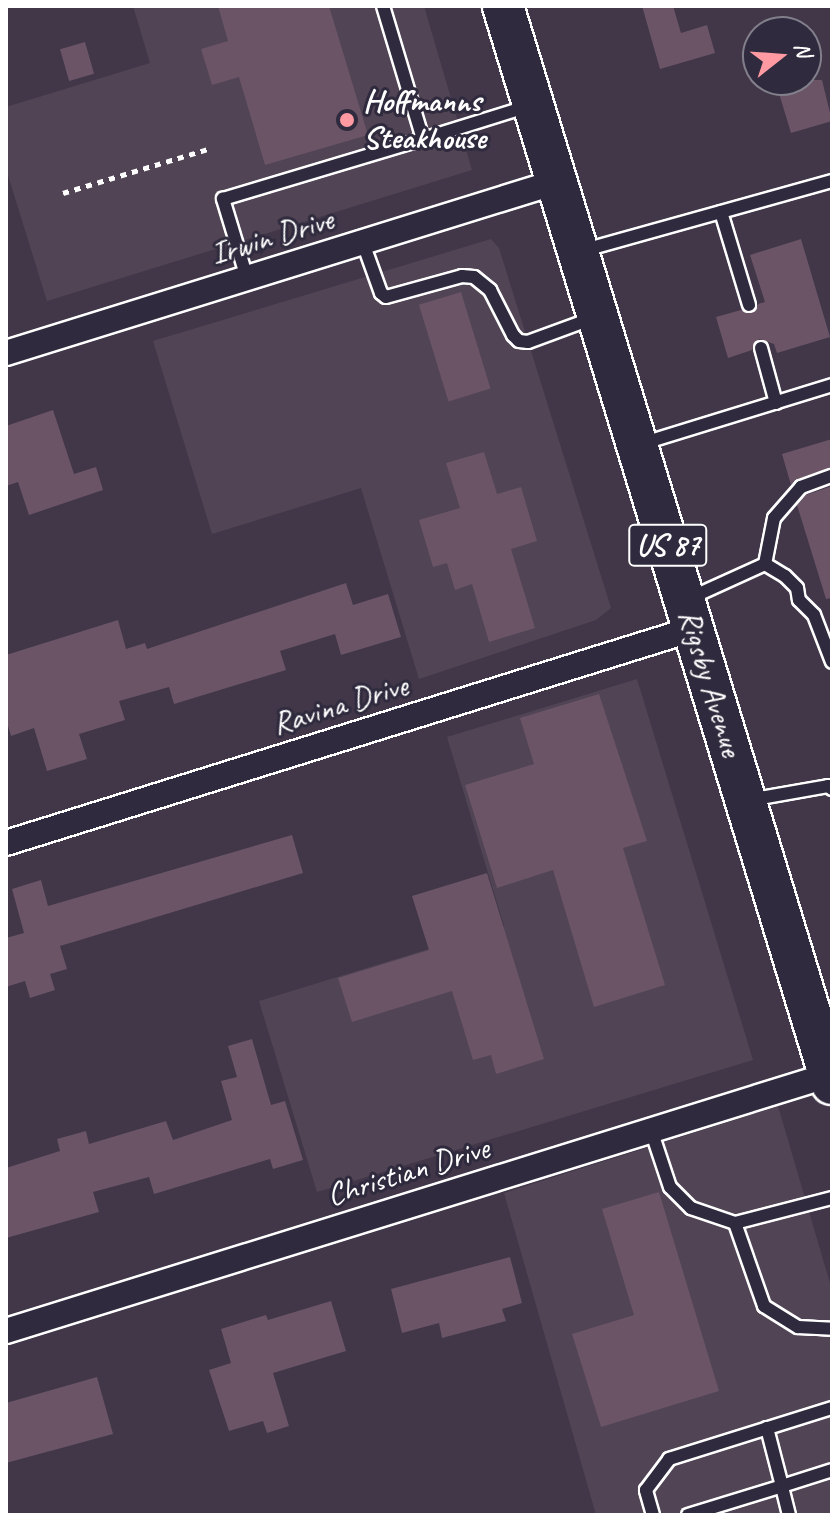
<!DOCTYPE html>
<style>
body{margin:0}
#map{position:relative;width:838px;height:1521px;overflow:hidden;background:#413749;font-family:Caveat,sans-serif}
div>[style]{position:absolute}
.built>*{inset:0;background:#514455}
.building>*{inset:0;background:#6a5466;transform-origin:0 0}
.path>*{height:5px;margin-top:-2.5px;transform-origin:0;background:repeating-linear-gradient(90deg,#fff 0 6px,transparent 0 12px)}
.roads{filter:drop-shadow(2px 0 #fff) drop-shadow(-2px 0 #fff) drop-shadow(0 2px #fff) drop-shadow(0 -2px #fff)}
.lane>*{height:12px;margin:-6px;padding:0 6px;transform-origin:6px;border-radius:6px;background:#2f2a3d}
.street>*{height:24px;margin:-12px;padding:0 12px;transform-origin:12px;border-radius:12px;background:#2f2a3d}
.primary>*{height:40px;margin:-20px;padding:0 20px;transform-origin:20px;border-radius:20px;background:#2f2a3d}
.dots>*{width:22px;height:22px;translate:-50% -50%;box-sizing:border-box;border:4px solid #2f2a3d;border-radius:50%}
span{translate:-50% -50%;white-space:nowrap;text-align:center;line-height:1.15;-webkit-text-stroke:6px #2f2a3d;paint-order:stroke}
.shield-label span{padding:2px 6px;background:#2f2a3d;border:2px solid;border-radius:6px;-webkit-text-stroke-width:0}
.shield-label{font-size:30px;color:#fff;font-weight:700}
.poi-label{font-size:32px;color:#fff;font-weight:700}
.left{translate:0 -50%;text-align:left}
.street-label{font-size:32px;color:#fff}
.frame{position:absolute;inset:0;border:8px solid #fff;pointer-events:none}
.north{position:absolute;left:742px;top:16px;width:80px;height:80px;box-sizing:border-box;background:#2f2a3d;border:2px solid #827f8b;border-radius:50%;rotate:73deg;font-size:22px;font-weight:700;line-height:32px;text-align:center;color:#fff}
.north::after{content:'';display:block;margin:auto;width:28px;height:36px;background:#ff9aa2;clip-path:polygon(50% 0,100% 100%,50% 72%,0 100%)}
</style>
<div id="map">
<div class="built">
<i style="clip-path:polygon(133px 6px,424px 6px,472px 170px,47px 301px,6px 169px,6px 107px,150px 63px)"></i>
<i style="clip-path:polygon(491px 239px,499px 248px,611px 608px,596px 620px,419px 679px,361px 488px,212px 534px,153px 341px)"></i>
<i style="clip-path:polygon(637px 679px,753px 1060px,317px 1192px,259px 1001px,504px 926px,447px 737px)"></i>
<i style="clip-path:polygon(778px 1106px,832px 1290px,832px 1515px,596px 1515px,504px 1193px)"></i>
</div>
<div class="building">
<i style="clip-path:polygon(218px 6px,329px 6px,368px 135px,265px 165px,239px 77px,212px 85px,201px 49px,228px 41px)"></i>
<i style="clip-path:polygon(642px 6px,673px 6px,681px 33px,707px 25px,715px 53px,660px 69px)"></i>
<i style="left:85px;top:42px;width:33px;height:26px;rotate:74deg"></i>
<i style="clip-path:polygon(775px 80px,822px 80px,832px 121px,791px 133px)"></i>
<i style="clip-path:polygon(801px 239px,830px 337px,777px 353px,774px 344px,759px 339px,752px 350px,728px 358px,716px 317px,741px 310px,752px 313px,758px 304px,765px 302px,750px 255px)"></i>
<i style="left:461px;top:292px;width:101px;height:44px;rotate:73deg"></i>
<i style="clip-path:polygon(53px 410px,74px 474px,96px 467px,103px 490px,29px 515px,18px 482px,6px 486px,6px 426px)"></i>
<i style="clip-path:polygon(832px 439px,832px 467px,798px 479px,791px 485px,782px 454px)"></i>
<i style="clip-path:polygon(484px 452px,497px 494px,521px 487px,537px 541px,511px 549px,535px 628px,489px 642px,472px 584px,455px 590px,447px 563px,433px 567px,419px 520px,460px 508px,446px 463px)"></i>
<i style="clip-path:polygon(832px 486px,832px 598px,826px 599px,797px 505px,806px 495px)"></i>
<i style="clip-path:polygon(346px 583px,353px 605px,388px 594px,401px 637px,341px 655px,335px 634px,280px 651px,286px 670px,174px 704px,169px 687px,119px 701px,125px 720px,79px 734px,87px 759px,47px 771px,34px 728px,11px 736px,6px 719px,6px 655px,118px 620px,126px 649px,145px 643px,147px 649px)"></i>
<i style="clip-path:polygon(599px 694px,647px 841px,623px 848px,665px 985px,594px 1007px,553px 870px,497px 888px,465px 785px,534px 764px,520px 718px)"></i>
<i style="clip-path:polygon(292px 835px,303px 873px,60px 946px,67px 969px,50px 974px,55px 990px,30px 998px,25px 981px,6px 987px,6px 938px,24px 933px,12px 889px,41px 880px,48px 906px)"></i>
<i style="clip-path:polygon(487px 873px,544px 1059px,496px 1074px,491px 1055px,473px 1060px,452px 991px,352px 1022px,338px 978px,429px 950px,412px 896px)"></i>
<i style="clip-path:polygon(252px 1039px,271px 1105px,285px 1101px,303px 1160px,273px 1169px,270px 1159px,154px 1194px,149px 1177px,93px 1192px,99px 1212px,6px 1238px,6px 1168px,60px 1151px,57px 1139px,86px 1131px,89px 1144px,166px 1121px,173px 1140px,232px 1120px,221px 1081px,237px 1077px,228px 1046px)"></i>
<i style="clip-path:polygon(659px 1192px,719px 1391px,601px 1427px,572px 1334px,634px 1315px,602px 1209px)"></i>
<i style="clip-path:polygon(510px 1257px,522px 1303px,502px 1309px,506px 1321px,442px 1338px,439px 1323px,402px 1333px,391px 1289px)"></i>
<i style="clip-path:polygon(331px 1301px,346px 1351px,273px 1373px,289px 1426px,267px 1433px,263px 1421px,229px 1431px,209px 1370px,231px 1363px,221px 1329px,266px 1315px,268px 1320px)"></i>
<i style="clip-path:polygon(97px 1377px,113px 1434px,6px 1463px,6px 1403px)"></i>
</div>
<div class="path">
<i style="left:63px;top:193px;width:152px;rotate:-16.9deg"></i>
</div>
<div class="roads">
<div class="lane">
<i style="left:383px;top:6px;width:139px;rotate:73.3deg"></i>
<i style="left:423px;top:139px;width:108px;rotate:-17.3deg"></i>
<i style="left:721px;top:212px;width:97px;rotate:73.2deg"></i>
<i style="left:363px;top:243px;width:53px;rotate:70.2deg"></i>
<i style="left:381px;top:293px;width:6px;rotate:39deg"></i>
<i style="left:386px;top:297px;width:79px;rotate:-15.4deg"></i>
<i style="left:462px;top:276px;width:12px;rotate:5deg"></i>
<i style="left:474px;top:277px;width:21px;rotate:39deg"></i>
<i style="left:490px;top:290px;width:51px;rotate:62.9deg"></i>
<i style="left:513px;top:335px;width:8px;rotate:45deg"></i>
<i style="left:519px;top:341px;width:9px;rotate:6deg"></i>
<i style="left:528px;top:342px;width:67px;rotate:-20.1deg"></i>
<i style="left:581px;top:251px;width:261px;rotate:-15.6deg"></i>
<i style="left:247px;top:278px;width:83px;rotate:-106.9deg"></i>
<i style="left:223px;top:199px;width:209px;rotate:-16.7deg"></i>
<i style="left:761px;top:348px;width:57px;rotate:74.7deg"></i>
<i style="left:644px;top:443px;width:197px;rotate:-17.1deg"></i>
<i style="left:765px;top:564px;width:23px;rotate:31deg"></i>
<i style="left:785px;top:576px;width:17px;rotate:45deg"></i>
<i style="left:797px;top:588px;width:12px;rotate:81deg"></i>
<i style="left:799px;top:600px;width:21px;rotate:45deg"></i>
<i style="left:814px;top:615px;width:50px;rotate:69deg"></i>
<i style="left:688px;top:599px;width:85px;rotate:-24.4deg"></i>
<i style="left:765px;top:564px;width:47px;rotate:-78.9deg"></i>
<i style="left:774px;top:518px;width:41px;rotate:-48.9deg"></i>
<i style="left:801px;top:487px;width:33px;rotate:-20deg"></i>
<i style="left:749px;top:800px;width:80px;rotate:-10deg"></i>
<i style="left:828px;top:786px;width:5px;rotate:37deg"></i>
<i style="left:651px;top:1130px;width:60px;rotate:71.6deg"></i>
<i style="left:670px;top:1187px;width:30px;rotate:45deg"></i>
<i style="left:691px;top:1208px;width:46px;rotate:18.8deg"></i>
<i style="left:735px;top:1223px;width:88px;rotate:70.7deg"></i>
<i style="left:764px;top:1306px;width:40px;rotate:32deg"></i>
<i style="left:798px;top:1327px;width:34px;rotate:3deg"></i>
<i style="left:735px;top:1223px;width:100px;rotate:-14.5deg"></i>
<i style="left:653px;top:1515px;width:26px;rotate:-106deg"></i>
<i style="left:646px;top:1490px;width:39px;rotate:-53deg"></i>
<i style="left:669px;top:1459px;width:171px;rotate:-17.4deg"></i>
<i style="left:688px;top:1515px;width:98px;rotate:-17.1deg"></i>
<i style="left:782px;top:1486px;width:60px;rotate:-104.5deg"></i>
<i style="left:789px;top:1515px;width:30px;rotate:-104deg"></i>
<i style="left:782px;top:1486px;width:52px;rotate:-17.7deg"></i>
</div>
<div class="street">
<i style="left:6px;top:353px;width:576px;rotate:-17.27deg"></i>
<i style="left:6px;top:843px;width:720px;rotate:-17.3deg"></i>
<i style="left:6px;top:1331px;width:862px;rotate:-17.28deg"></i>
</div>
<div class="primary">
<i style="left:503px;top:6px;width:1127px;rotate:73.03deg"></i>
</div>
</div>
<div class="dots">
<i style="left:347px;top:120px;background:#ff9aa2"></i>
</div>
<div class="shield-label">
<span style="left:668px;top:545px">US 87</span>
</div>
<div class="poi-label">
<span class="left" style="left:363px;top:120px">Hoffmanns<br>Steakhouse</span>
</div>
<div class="street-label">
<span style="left:272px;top:237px;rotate:-17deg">Irwin Drive</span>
<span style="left:710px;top:683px;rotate:73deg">Rigsby Avenue</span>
<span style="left:340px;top:705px;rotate:-17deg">Ravina Drive</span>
<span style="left:408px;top:1172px;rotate:-17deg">Christian Drive</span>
</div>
<div class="frame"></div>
<div class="north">N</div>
</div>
